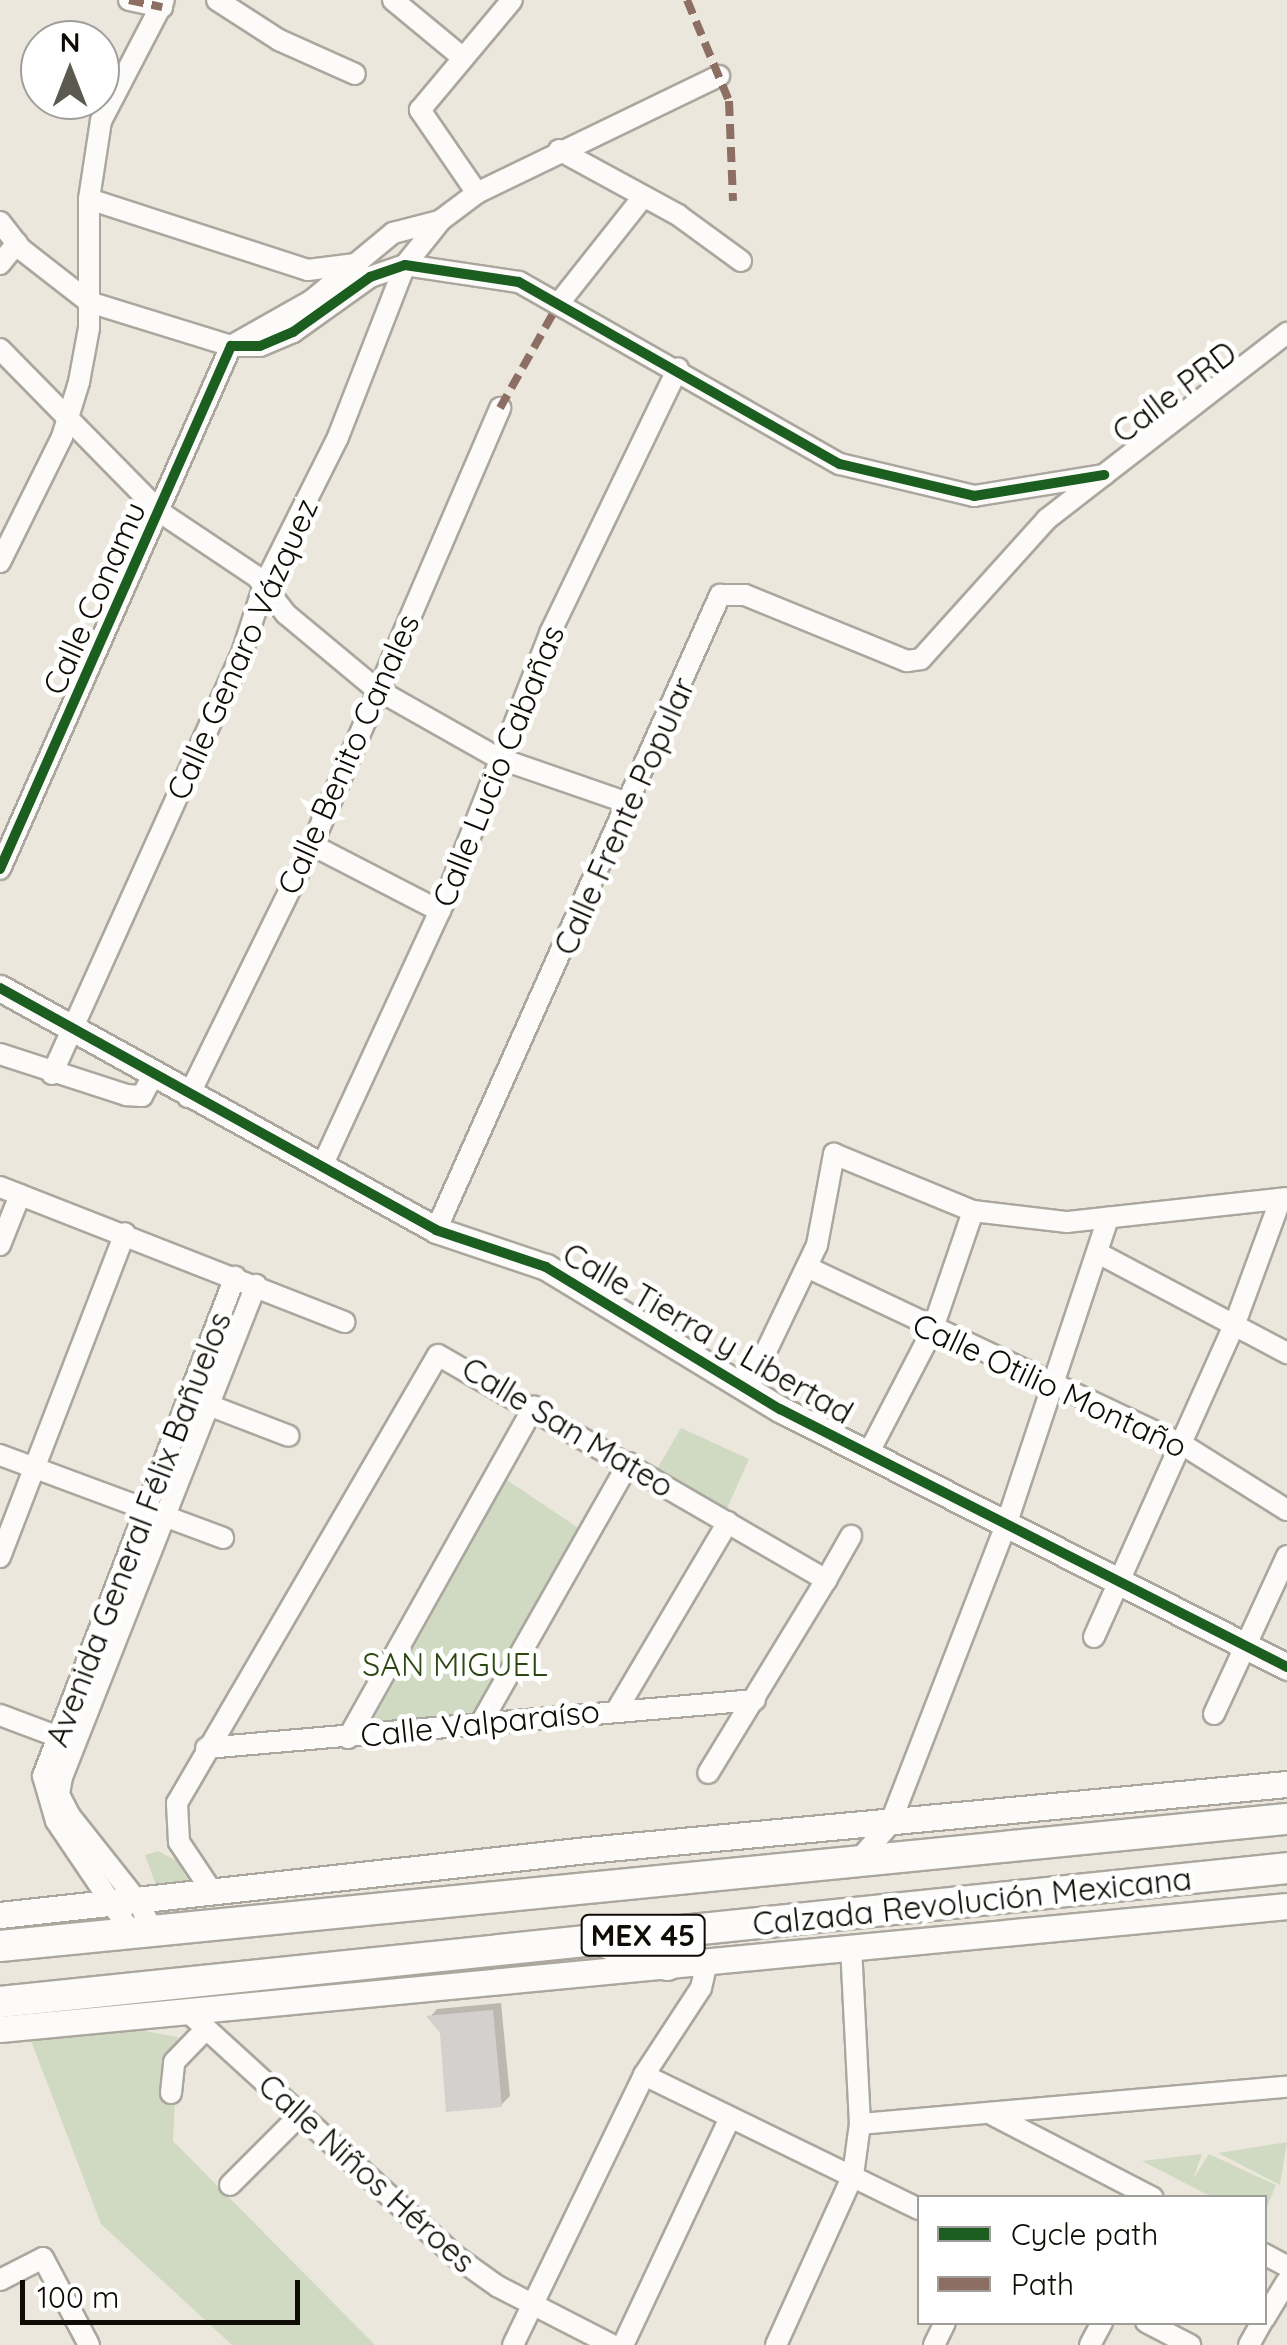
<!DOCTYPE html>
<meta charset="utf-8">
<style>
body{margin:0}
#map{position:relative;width:1287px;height:2345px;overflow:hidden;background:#ece7dc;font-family:Quicksand,sans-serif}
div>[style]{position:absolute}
.green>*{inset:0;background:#d0dac2}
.shadow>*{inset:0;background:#0003}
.building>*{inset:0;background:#d3d0ce}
.roads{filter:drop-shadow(2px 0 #aba79e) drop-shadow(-2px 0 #aba79e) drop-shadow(0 2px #aba79e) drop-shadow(0 -2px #aba79e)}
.minor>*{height:20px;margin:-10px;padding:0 10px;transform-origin:10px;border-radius:10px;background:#fcfbfa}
.tertiary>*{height:25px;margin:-12.5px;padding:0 12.5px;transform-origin:12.5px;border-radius:12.5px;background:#fcfbfa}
.primary>*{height:30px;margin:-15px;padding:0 15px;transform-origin:15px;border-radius:15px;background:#fcfbfa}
.quiet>*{height:8px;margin-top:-4px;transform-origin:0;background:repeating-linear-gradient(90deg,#8d6e63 0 15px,transparent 0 23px)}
.cycleway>*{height:10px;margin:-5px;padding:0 5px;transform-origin:5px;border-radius:5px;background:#1b5e20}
span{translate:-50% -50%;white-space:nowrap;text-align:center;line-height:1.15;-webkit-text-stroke:10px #fff;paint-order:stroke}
.shield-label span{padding:2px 8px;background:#fff;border:2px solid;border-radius:8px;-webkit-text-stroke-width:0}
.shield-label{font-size:30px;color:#0f0c06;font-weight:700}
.street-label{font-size:32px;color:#0f0c06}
.park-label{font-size:32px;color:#2c4914}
.legend{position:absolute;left:917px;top:2195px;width:350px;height:130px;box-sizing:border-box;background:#fff;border:2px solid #9f9e9b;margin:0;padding:12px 18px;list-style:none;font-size:30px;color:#0f0c06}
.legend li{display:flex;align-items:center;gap:20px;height:50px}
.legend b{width:50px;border:2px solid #9f9e9b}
.north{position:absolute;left:20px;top:20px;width:100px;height:100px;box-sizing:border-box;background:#fff;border:2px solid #9f9e9b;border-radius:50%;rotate:0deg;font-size:28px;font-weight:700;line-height:40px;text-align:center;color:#0f0c06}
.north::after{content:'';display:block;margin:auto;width:35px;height:45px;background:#5c5951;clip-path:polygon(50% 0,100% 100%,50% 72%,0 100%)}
.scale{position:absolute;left:20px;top:2280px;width:280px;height:45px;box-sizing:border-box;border:5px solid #0f0c06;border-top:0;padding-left:12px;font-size:30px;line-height:35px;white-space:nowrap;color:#0f0c06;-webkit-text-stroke:8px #fff;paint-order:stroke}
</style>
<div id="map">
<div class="green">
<i style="clip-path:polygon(681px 1428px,749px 1459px,725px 1513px,657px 1469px)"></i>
<i style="clip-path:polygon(507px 1480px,580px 1529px,474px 1719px,372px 1722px)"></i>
<i style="clip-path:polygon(158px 1851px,177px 1861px,188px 1880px,157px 1888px,145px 1855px)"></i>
<i style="clip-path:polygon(122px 2027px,178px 2037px,173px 2141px,375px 2345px,232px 2345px,101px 2224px,30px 2038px)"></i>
<i style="clip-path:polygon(1287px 2142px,1280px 2185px,1218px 2153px)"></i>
<i style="clip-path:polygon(1202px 2154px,1193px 2179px,1209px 2154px,1276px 2185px,1265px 2212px,1264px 2198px,1212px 2197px,1142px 2161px)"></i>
</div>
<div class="shadow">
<i style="clip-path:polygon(501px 2003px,510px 2096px,501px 2105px,430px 2017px,437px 2009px)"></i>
</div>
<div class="building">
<i style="clip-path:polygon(493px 2010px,502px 2107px,446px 2112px,440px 2033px,426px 2016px)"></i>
</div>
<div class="roads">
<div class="minor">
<i style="left:129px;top:0;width:34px;rotate:12deg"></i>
<i style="left:217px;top:0;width:74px;rotate:32.8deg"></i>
<i style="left:279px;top:40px;width:83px;rotate:24.1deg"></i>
<i style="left:393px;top:0;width:91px;rotate:39.6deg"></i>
<i style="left:559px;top:150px;width:136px;rotate:28.6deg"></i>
<i style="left:678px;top:215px;width:78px;rotate:36.1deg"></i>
<i style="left:477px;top:193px;width:101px;rotate:-124.5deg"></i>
<i style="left:420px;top:110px;width:143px;rotate:-50.1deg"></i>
<i style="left:89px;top:199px;width:230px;rotate:18deg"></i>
<i style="left:308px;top:270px;width:46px;rotate:-7.4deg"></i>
<i style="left:0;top:222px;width:34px;rotate:52deg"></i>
<i style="left:21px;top:249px;width:86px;rotate:37.9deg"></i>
<i style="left:89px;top:302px;width:149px;rotate:17.2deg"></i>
<i style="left:231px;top:346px;width:92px;rotate:-29.4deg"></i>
<i style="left:311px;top:301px;width:107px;rotate:-39.7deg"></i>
<i style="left:393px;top:233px;width:48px;rotate:-14.6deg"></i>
<i style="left:0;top:264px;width:27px;rotate:-51deg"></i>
<i style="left:559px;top:303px;width:135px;rotate:-51.6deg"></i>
<i style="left:0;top:349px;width:228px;rotate:45.5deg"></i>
<i style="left:160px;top:512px;width:117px;rotate:33.8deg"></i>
<i style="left:257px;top:577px;width:47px;rotate:51.9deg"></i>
<i style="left:286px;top:614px;width:117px;rotate:39.8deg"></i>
<i style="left:376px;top:689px;width:140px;rotate:29.5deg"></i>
<i style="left:498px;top:758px;width:141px;rotate:19.1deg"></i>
<i style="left:0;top:562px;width:140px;rotate:-63.6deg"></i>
<i style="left:62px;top:437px;width:58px;rotate:-72.8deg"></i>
<i style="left:79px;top:382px;width:55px;rotate:-79.5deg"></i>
<i style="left:89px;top:328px;width:129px;rotate:-90deg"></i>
<i style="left:89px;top:199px;width:79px;rotate:-81.3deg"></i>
<i style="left:101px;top:121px;width:136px;rotate:-62.5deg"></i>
<i style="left:312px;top:845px;width:144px;rotate:27.3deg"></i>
<i style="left:0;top:869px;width:572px;rotate:-66.17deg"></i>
<i style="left:231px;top:346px;width:29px"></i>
<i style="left:260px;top:346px;width:36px;rotate:-23deg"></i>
<i style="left:293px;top:332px;width:95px;rotate:-35.5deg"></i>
<i style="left:370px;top:277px;width:37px;rotate:-19deg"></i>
<i style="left:405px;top:265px;width:115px;rotate:8.5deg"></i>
<i style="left:519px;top:282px;width:369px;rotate:29.6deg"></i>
<i style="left:840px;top:464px;width:138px;rotate:13.4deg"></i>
<i style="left:974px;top:496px;width:132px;rotate:-9.2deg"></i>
<i style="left:0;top:1054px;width:133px;rotate:18deg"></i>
<i style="left:126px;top:1095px;width:16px;rotate:4deg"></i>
<i style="left:142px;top:1096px;width:21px;rotate:-62deg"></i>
<i style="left:52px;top:1074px;width:465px;rotate:-65.7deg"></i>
<i style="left:243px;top:650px;width:68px;rotate:-72.1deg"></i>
<i style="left:264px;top:585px;width:165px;rotate:-63.4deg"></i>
<i style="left:338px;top:437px;width:185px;rotate:-68.7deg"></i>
<i style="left:405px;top:265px;width:58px;rotate:-51.3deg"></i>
<i style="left:441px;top:220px;width:45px;rotate:-36.9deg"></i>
<i style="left:477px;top:193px;width:269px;rotate:-25.8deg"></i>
<i style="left:188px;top:1097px;width:281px;rotate:-63.8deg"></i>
<i style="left:312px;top:845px;width:476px;rotate:-66.7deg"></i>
<i style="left:322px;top:1166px;width:298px;rotate:-65.2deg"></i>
<i style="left:447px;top:895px;width:282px;rotate:-68.5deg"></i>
<i style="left:550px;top:633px;width:294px;rotate:-64.2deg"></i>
<i style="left:0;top:1187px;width:370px;rotate:21.4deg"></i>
<i style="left:436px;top:1230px;width:696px;rotate:-65.9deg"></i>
<i style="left:720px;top:595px;width:25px"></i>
<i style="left:745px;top:595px;width:175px;rotate:22.2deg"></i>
<i style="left:907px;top:661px;width:14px;rotate:-8deg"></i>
<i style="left:921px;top:659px;width:188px;rotate:-48deg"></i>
<i style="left:1047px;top:519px;width:304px;rotate:-37.8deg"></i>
<i style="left:0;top:1245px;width:54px;rotate:-68.2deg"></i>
<i style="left:1098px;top:1253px;width:214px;rotate:27.9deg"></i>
<i style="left:809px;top:1268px;width:410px;rotate:25.3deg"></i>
<i style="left:1180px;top:1443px;width:126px;rotate:32.1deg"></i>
<i style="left:748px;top:1389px;width:160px;rotate:-64.4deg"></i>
<i style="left:817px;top:1245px;width:93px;rotate:-79.4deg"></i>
<i style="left:834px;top:1154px;width:150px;rotate:22.3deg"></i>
<i style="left:973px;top:1211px;width:95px;rotate:6.7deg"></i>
<i style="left:1067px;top:1222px;width:221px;rotate:-6.2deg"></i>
<i style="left:198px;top:1401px;width:97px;rotate:21deg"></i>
<i style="left:868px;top:1454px;width:139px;rotate:-62.5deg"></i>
<i style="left:932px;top:1331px;width:127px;rotate:-71.1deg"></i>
<i style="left:0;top:1455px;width:238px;rotate:20.4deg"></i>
<i style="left:0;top:1557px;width:347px;rotate:-68.9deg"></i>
<i style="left:826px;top:1580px;width:51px;rotate:-60.4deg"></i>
<i style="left:1094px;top:1637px;width:341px;rotate:-65.8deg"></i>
<i style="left:1234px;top:1326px;width:133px;rotate:-69.8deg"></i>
<i style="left:618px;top:1708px;width:216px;rotate:-59.4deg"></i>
<i style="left:1214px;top:1714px;width:174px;rotate:-65.2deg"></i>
<i style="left:0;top:1715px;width:68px;rotate:20.6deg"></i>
<i style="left:481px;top:1723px;width:299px;rotate:-60.4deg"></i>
<i style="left:348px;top:1738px;width:380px;rotate:-60.7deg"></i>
<i style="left:206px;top:1748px;width:551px;rotate:-5deg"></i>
<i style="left:856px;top:1863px;width:52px;rotate:-48.9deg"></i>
<i style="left:890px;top:1824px;width:321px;rotate:-68.8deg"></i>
<i style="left:1006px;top:1525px;width:324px;rotate:-71.6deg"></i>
<i style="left:211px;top:1890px;width:58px;rotate:-123.7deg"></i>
<i style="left:179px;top:1842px;width:39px;rotate:-93deg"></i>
<i style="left:177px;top:1803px;width:518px;rotate:-59.78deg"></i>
<i style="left:438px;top:1355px;width:449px;rotate:30.1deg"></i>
<i style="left:826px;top:1580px;width:226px;rotate:121.4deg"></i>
<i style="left:154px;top:1933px;width:34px;rotate:-117deg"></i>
<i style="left:139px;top:1903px;width:111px;rotate:-128.4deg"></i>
<i style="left:70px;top:1816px;width:25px;rotate:-117deg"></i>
<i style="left:59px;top:1794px;width:17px;rotate:-80deg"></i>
<i style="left:62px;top:1777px;width:529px;rotate:-68.48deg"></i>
<i style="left:133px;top:1935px;width:138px;rotate:-124deg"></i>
<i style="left:56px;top:1821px;width:47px;rotate:-106.1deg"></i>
<i style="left:43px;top:1776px;width:535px;rotate:-68.95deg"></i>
<i style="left:188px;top:2012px;width:362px;rotate:42.4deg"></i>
<i style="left:455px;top:2256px;width:52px;rotate:35.5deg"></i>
<i style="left:497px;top:2286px;width:129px;rotate:27.2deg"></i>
<i style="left:644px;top:2075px;width:306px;rotate:26deg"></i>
<i style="left:171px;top:2093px;width:31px;rotate:-84deg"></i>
<i style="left:174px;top:2062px;width:46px;rotate:-45.9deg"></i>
<i style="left:993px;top:2115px;width:180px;rotate:27.4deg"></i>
<i style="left:860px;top:2124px;width:429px;rotate:-5deg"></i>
<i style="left:230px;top:2185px;width:99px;rotate:-45deg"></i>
<i style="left:1264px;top:2254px;width:26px;rotate:28deg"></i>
<i style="left:0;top:2280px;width:48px;rotate:-27.1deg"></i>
<i style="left:43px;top:2258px;width:98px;rotate:62.1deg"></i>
<i style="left:1264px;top:2319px;width:44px;rotate:-58.8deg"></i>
<i style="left:1146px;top:2322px;width:50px;rotate:27.6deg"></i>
<i style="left:513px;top:2345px;width:300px;rotate:-64.1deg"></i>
<i style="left:644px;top:2075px;width:104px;rotate:-56.8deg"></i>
<i style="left:701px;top:1988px;width:27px;rotate:-77deg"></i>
<i style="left:623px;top:2345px;width:251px;rotate:-64.8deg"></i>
<i style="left:776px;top:2345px;width:187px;rotate:-65.6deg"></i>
<i style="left:853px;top:2175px;width:51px;rotate:-82.2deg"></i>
<i style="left:860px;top:2124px;width:175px;rotate:-92.9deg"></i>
<i style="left:934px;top:2345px;width:25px;rotate:-64deg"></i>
<i style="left:1090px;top:2345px;width:26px;rotate:-62deg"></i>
<i style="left:1249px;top:2345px;width:26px;rotate:-61deg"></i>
</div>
<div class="tertiary">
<i style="left:0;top:988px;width:499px;rotate:29deg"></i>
<i style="left:436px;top:1230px;width:116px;rotate:18.6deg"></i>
<i style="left:546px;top:1267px;width:274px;rotate:31.3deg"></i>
<i style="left:780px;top:1409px;width:569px;rotate:26.97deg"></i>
<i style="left:0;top:1915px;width:591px;rotate:-6.32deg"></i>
<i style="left:587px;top:1850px;width:703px;rotate:-5.39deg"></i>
<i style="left:0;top:2029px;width:1293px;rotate:-5.46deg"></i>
</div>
<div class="primary">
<i style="left:604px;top:1942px;width:67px;rotate:20.1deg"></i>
<i style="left:0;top:1946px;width:1293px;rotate:-5.64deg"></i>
<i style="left:0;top:2002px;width:1294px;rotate:-5.94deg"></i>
</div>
</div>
<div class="quiet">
<i style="left:129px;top:0;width:34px;rotate:12deg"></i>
<i style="left:687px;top:0;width:109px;rotate:67.4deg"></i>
<i style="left:729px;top:101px;width:100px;rotate:87.7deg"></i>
<i style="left:500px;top:408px;width:120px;rotate:-60.7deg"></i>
</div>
<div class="cycleway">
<i style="left:0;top:869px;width:572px;rotate:-66.17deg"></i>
<i style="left:231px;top:346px;width:29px"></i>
<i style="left:260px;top:346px;width:36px;rotate:-23deg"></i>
<i style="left:293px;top:332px;width:95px;rotate:-35.5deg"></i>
<i style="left:370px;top:277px;width:37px;rotate:-19deg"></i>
<i style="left:405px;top:265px;width:115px;rotate:8.5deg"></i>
<i style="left:519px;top:282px;width:369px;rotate:29.6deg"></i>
<i style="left:840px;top:464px;width:138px;rotate:13.4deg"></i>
<i style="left:974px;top:496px;width:132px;rotate:-9.2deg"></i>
<i style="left:0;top:988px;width:499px;rotate:29deg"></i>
<i style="left:436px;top:1230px;width:116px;rotate:18.6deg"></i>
<i style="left:546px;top:1267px;width:274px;rotate:31.3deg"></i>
<i style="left:780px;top:1409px;width:569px;rotate:26.97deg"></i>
</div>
<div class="shield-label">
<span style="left:643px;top:1935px">MEX 45</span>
</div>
<div class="street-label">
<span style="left:1174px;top:392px;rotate:-37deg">Calle PRD</span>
<span style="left:94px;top:598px;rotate:-66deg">Calle Conamu</span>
<span style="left:242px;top:649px;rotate:-66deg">Calle Genaro Vázquez</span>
<span style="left:348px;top:754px;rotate:-66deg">Calle Benito Canales</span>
<span style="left:498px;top:766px;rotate:-68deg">Calle Lucio Cabañas</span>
<span style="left:624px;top:816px;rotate:-66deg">Calle Frente Popular</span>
<span style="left:708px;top:1333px;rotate:30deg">Calle Tierra y Libertad</span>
<span style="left:1050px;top:1385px;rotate:25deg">Calle Otilio Montaño</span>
<span style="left:568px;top:1427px;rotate:31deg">Calle San Mateo</span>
<span style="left:138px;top:1529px;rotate:-69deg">Avenida General Félix Bañuelos</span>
<span style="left:480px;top:1723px;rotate:-6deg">Calle Valparaíso</span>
<span style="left:972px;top:1901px;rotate:-6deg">Calzada Revolución Mexicana</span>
<span style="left:367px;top:2173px;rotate:42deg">Calle Niños Héroes</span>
</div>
<div class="park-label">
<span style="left:455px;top:1664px">SAN MIGUEL</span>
</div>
<ul class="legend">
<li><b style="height:12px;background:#1b5e20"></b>Cycle path</li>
<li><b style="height:12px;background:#8d6e63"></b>Path</li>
</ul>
<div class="north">N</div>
<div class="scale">100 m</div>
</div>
